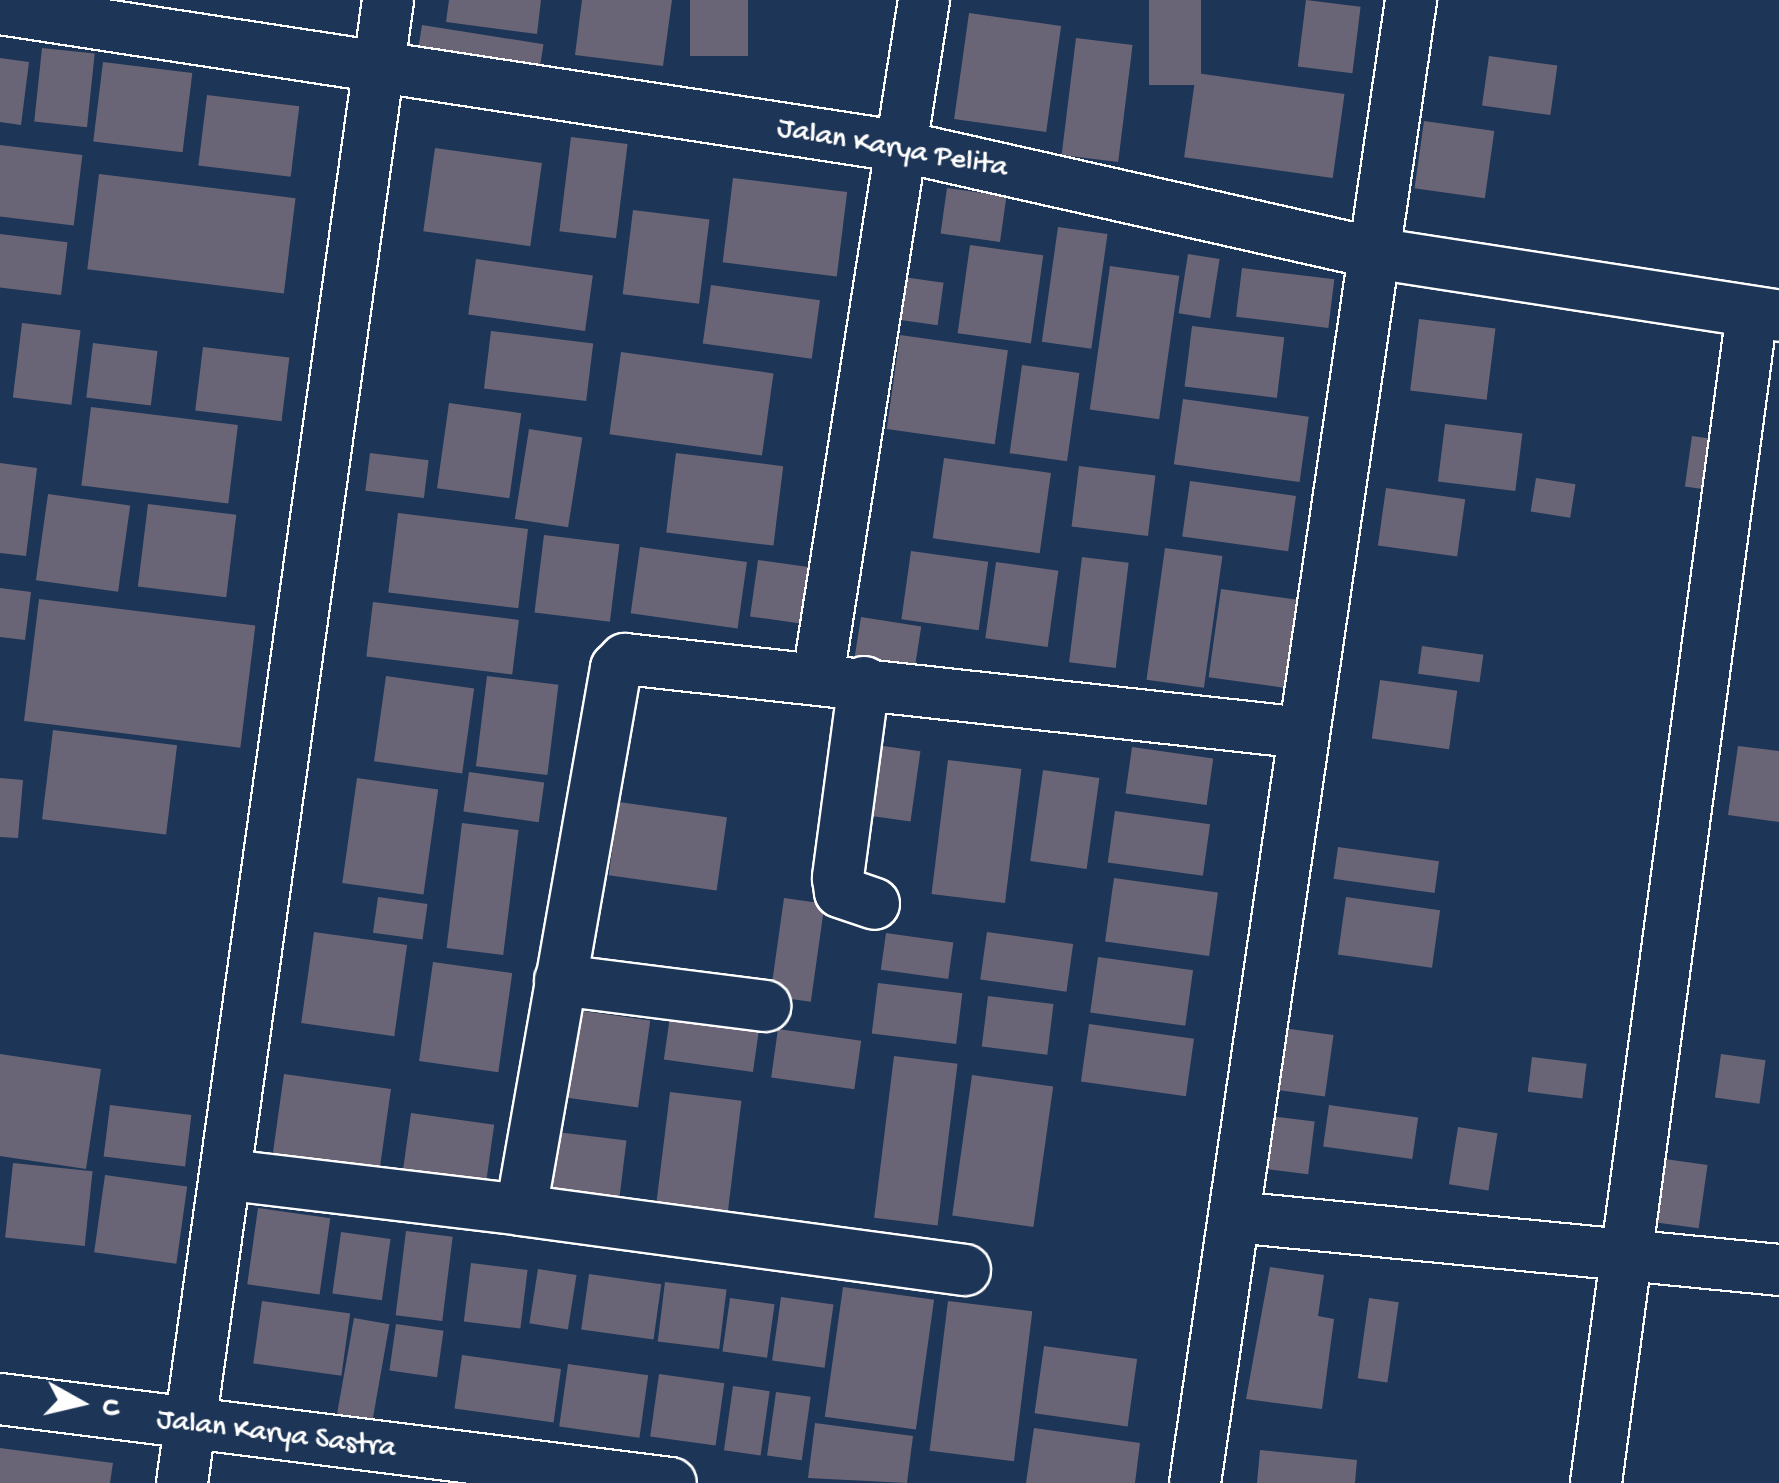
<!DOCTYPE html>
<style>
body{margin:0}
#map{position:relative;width:1779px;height:1483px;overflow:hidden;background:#1d3557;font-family:"Gochi Hand",sans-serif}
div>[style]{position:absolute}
.building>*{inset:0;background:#6a6576;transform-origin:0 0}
.roads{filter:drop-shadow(2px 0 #fff) drop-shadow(-2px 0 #fff) drop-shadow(0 2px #fff) drop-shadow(0 -2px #fff)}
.minor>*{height:50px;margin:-25px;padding:0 25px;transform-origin:25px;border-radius:25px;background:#1d3557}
span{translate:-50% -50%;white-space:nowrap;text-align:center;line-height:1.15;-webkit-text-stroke:10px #1d3557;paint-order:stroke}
.street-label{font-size:30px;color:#fff}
.north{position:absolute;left:30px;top:1353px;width:100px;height:100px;-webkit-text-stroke:8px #1d3557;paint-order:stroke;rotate:98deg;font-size:28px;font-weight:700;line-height:40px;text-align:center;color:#fff}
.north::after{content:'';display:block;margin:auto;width:35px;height:45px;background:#fff;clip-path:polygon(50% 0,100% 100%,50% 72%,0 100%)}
</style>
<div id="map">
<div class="building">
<i style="clip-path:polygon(449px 0,541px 0,537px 34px,446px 22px)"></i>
<i style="clip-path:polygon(582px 0,672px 0,663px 66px,575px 55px)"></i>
<i style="left:690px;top:0;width:58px;height:56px"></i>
<i style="left:1149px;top:0;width:52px;height:85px"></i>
<i style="left:1306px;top:0;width:55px;height:67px;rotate:7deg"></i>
<i style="left:969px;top:13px;width:93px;height:107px;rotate:8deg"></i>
<i style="left:422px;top:25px;width:123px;height:48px;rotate:9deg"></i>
<i style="left:1076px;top:38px;width:57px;height:118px;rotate:7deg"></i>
<i style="left:42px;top:48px;width:53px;height:74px;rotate:6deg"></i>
<i style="left:1489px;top:56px;width:69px;height:50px;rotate:8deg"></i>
<i style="clip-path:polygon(0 58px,29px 62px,21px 125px,0 122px)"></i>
<i style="left:103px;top:62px;width:90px;height:80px;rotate:7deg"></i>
<i style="left:1196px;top:73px;width:150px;height:85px;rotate:8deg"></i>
<i style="left:207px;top:95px;width:93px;height:71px;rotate:7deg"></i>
<i style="left:1424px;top:121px;width:71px;height:68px;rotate:8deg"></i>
<i style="left:571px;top:137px;width:57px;height:95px;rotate:7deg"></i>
<i style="left:0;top:145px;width:83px;height:71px;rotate:7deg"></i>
<i style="left:435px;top:148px;width:108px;height:84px;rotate:8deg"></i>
<i style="left:99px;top:174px;width:198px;height:96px;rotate:7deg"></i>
<i style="left:733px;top:178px;width:115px;height:85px;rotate:7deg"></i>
<i style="left:947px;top:188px;width:60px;height:46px;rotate:8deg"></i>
<i style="left:633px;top:210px;width:77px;height:85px;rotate:7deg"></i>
<i style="left:1058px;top:227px;width:50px;height:116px;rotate:8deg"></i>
<i style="left:0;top:234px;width:68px;height:53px;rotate:7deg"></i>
<i style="left:970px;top:245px;width:74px;height:89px;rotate:8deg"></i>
<i style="left:1188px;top:254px;width:32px;height:60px;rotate:9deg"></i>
<i style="left:476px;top:259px;width:118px;height:56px;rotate:8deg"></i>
<i style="left:1110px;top:266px;width:70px;height:145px;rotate:8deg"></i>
<i style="left:1242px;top:268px;width:93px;height:49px;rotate:7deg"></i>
<i style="left:903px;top:277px;width:41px;height:43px;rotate:8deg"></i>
<i style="left:711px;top:285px;width:110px;height:59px;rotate:8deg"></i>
<i style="left:1419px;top:319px;width:77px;height:72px;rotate:7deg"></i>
<i style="left:22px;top:323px;width:59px;height:75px;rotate:7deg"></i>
<i style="left:1192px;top:326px;width:93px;height:61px;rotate:7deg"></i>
<i style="left:491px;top:331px;width:103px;height:58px;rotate:7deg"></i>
<i style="left:900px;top:335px;width:109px;height:95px;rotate:8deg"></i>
<i style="left:93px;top:343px;width:65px;height:55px;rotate:7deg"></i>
<i style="left:203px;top:347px;width:87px;height:64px;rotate:7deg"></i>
<i style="left:621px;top:352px;width:154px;height:83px;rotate:8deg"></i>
<i style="left:1022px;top:365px;width:58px;height:89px;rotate:8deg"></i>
<i style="left:1183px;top:399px;width:127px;height:66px;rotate:8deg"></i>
<i style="left:449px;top:403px;width:73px;height:86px;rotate:8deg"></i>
<i style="left:91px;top:407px;width:148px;height:79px;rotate:7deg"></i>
<i style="left:1445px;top:424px;width:78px;height:58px;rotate:7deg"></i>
<i style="left:529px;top:429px;width:54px;height:91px;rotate:9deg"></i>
<i style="left:1692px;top:436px;width:36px;height:51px;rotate:8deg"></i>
<i style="left:370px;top:453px;width:59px;height:38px;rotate:7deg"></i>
<i style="left:676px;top:453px;width:108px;height:80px;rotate:7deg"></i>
<i style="left:944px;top:458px;width:108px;height:81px;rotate:8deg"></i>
<i style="clip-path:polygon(0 463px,37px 468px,26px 556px,0 553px)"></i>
<i style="left:1079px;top:466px;width:77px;height:61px;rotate:7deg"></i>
<i style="left:1536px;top:478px;width:40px;height:34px;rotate:9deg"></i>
<i style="left:1190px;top:481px;width:107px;height:56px;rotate:8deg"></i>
<i style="left:1386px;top:488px;width:80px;height:58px;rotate:8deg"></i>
<i style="left:48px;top:494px;width:83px;height:87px;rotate:8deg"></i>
<i style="left:148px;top:504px;width:89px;height:83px;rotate:7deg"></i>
<i style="left:398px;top:513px;width:131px;height:80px;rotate:7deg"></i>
<i style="left:544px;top:535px;width:76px;height:78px;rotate:7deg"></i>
<i style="left:640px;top:547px;width:108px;height:67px;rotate:8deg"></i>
<i style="left:1165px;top:548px;width:58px;height:133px;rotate:8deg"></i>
<i style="left:911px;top:551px;width:78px;height:69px;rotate:8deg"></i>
<i style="left:1082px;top:557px;width:47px;height:106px;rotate:7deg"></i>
<i style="left:758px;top:560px;width:51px;height:57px;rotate:8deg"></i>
<i style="left:996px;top:562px;width:63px;height:77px;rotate:8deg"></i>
<i style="clip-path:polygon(0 588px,31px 592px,25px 640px,0 637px)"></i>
<i style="left:1221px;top:589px;width:76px;height:89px;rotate:8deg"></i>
<i style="left:39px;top:599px;width:218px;height:123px;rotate:7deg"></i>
<i style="left:373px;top:602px;width:147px;height:55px;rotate:7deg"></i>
<i style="left:861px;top:617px;width:61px;height:41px;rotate:9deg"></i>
<i style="left:1422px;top:646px;width:62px;height:28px;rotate:8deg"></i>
<i style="left:386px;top:676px;width:89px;height:86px;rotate:8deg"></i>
<i style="left:487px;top:676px;width:72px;height:91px;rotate:7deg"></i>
<i style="left:1380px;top:680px;width:78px;height:59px;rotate:8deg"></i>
<i style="left:53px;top:730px;width:125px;height:90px;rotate:7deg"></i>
<i style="left:862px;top:743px;width:59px;height:71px;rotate:8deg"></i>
<i style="clip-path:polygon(1738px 746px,1779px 751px,1779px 822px,1728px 815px)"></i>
<i style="left:1132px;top:747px;width:82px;height:47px;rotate:8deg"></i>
<i style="left:948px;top:760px;width:74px;height:135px;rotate:7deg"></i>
<i style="left:1043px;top:770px;width:57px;height:92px;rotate:8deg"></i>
<i style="left:469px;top:772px;width:76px;height:40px;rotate:8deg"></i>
<i style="clip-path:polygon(0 778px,23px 780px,18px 838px,0 837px)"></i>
<i style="left:357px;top:778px;width:82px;height:106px;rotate:8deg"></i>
<i style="left:619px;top:802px;width:109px;height:74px;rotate:8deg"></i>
<i style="left:1115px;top:811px;width:96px;height:52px;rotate:8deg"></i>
<i style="left:462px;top:823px;width:57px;height:126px;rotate:7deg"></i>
<i style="left:1338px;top:847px;width:102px;height:32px;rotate:8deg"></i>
<i style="left:1114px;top:878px;width:105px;height:64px;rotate:8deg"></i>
<i style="left:378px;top:897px;width:50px;height:36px;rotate:8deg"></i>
<i style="left:1346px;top:897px;width:95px;height:58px;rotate:8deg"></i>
<i style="left:784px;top:898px;width:41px;height:99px;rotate:8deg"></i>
<i style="left:314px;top:932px;width:94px;height:92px;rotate:8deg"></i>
<i style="left:987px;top:932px;width:87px;height:48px;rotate:8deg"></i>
<i style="left:886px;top:933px;width:68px;height:37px;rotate:8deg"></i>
<i style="left:1098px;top:957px;width:96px;height:56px;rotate:8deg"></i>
<i style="left:433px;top:962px;width:80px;height:100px;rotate:8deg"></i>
<i style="left:878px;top:983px;width:85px;height:51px;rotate:7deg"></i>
<i style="left:988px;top:996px;width:66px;height:51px;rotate:7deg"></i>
<i style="left:576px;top:1010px;width:75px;height:88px;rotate:8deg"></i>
<i style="left:670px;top:1016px;width:90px;height:44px;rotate:8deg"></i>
<i style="left:1089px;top:1024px;width:106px;height:58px;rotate:8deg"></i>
<i style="left:1283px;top:1028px;width:51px;height:62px;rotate:8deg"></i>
<i style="left:778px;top:1029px;width:84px;height:49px;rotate:8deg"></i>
<i style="clip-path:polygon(0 1054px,101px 1069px,86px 1169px,0 1156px)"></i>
<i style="left:1721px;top:1054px;width:45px;height:44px;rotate:8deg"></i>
<i style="left:894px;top:1056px;width:64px;height:163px;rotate:7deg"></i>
<i style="left:1532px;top:1057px;width:55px;height:35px;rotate:7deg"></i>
<i style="left:284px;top:1074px;width:108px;height:90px;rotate:8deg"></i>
<i style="left:972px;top:1075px;width:82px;height:142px;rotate:8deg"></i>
<i style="left:670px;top:1092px;width:72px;height:114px;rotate:7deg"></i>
<i style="left:110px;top:1105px;width:82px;height:52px;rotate:7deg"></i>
<i style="left:1329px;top:1105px;width:90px;height:42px;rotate:8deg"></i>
<i style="left:411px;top:1113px;width:84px;height:70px;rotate:8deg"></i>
<i style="left:1269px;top:1116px;width:46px;height:53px;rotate:7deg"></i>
<i style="left:1458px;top:1127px;width:40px;height:58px;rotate:9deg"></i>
<i style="left:557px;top:1132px;width:70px;height:62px;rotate:7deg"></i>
<i style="left:1658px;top:1158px;width:50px;height:64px;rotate:8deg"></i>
<i style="left:13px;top:1163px;width:80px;height:75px;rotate:6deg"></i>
<i style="left:105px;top:1175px;width:83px;height:78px;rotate:8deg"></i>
<i style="left:258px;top:1208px;width:73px;height:77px;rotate:8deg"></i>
<i style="left:406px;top:1231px;width:47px;height:85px;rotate:7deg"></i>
<i style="left:341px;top:1232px;width:50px;height:62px;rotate:8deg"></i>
<i style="left:471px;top:1263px;width:57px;height:59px;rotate:7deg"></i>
<i style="clip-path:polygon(1270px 1267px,1324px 1275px,1318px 1316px,1334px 1319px,1322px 1409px,1246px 1399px)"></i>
<i style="left:538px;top:1269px;width:39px;height:55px;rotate:9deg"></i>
<i style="left:589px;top:1274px;width:73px;height:56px;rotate:8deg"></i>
<i style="left:665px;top:1282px;width:62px;height:60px;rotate:7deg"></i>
<i style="left:843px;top:1287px;width:92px;height:131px;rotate:8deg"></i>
<i style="left:781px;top:1297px;width:53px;height:64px;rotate:8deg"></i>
<i style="left:730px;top:1298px;width:45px;height:54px;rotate:8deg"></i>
<i style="left:1369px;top:1298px;width:30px;height:81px;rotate:8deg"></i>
<i style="left:262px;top:1301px;width:89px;height:63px;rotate:8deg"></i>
<i style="left:948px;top:1301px;width:85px;height:151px;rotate:7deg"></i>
<i style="left:354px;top:1318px;width:36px;height:97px;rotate:10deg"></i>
<i style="left:396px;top:1324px;width:48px;height:47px;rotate:8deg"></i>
<i style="left:1044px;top:1346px;width:94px;height:68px;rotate:8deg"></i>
<i style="left:462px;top:1355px;width:100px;height:54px;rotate:8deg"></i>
<i style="left:568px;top:1364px;width:81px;height:63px;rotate:8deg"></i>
<i style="left:659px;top:1374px;width:66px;height:63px;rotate:8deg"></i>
<i style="left:733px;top:1386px;width:37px;height:65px;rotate:8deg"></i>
<i style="left:776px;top:1392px;width:35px;height:64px;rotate:8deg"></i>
<i style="clip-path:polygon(815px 1423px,913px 1436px,907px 1483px,808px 1478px)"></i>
<i style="clip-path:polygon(1034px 1428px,1140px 1443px,1135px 1483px,1026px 1483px)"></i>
<i style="clip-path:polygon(0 1448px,113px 1463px,110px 1483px,0 1483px)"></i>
<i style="clip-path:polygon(1260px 1450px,1357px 1460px,1355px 1483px,1257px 1483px)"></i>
</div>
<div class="roads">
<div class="minor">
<i style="left:0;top:9px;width:914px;rotate:8.68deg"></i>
<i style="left:904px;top:147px;width:482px;rotate:12.7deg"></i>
<i style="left:1374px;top:253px;width:410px;rotate:8.8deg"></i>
<i style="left:818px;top:677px;width:685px;rotate:-81.1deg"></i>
<i style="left:864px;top:682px;width:198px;rotate:97.6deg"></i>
<i style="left:838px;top:878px;width:14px;rotate:82deg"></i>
<i style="left:840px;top:892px;width:36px;rotate:19deg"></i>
<i style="left:560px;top:980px;width:207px;rotate:7.2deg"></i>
<i style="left:229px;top:1175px;width:294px;rotate:6.8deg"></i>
<i style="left:521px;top:1210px;width:550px;rotate:-80.06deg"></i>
<i style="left:616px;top:668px;width:13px;rotate:-45deg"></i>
<i style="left:625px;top:659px;width:683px;rotate:6.22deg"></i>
<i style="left:521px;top:1210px;width:448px;rotate:7.7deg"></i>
<i style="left:1234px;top:1217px;width:548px;rotate:5.55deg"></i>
<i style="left:0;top:1399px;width:676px;rotate:7.14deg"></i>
<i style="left:182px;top:1483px;width:1497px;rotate:-82.09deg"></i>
<i style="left:1195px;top:1483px;width:1499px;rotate:-81.71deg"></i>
<i style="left:1596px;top:1483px;width:1181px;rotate:-82.41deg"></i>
</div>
</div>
<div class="street-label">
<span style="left:892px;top:150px;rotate:10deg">Jalan Karya Pelita</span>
<span style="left:276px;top:1436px;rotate:7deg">Jalan Karya Sastra</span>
</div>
<div class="north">U</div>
</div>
